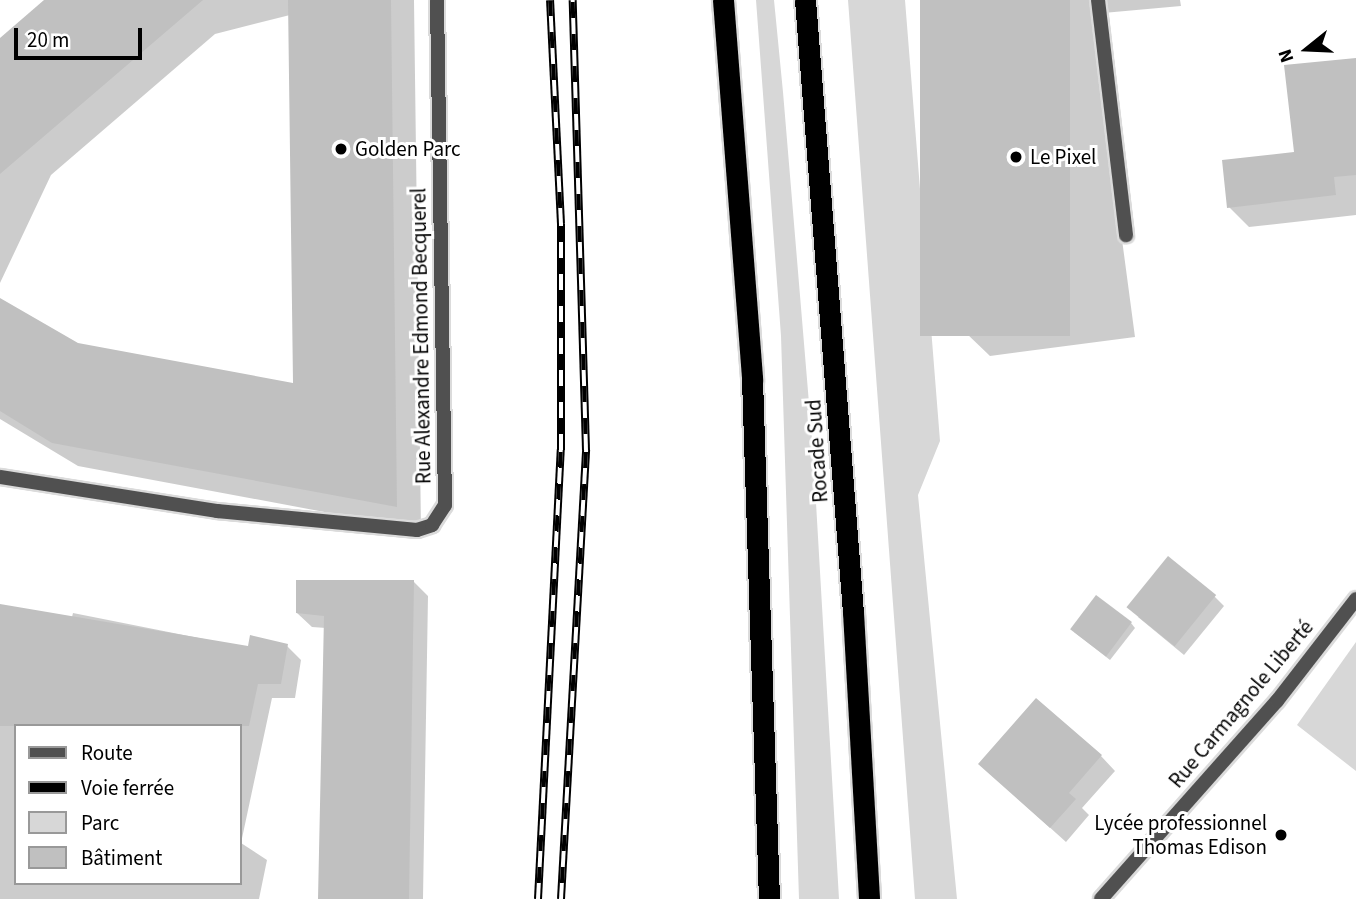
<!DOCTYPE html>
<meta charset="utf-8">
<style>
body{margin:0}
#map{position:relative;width:1356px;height:899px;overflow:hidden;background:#fff;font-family:"Source Sans 3",sans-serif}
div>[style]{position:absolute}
.green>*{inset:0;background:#d7d7d7}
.shadow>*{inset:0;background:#0003}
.building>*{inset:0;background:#c0c0c0;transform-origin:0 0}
.roads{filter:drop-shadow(2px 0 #dbdbdb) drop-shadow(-2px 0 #dbdbdb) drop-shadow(0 2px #dbdbdb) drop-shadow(0 -2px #dbdbdb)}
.lane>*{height:14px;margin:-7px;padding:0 7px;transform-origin:7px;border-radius:7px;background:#505050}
.street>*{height:14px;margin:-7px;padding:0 7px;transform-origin:7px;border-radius:7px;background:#505050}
.highway>*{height:21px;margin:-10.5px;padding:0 10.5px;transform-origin:10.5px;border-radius:10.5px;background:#000}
.rail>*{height:8px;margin-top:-4px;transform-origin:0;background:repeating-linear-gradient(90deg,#fff 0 16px,#000 0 32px);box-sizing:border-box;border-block:2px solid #000}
.dots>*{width:19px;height:19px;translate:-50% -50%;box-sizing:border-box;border:4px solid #fff;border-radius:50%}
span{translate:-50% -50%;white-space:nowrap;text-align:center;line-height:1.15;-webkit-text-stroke:6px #fff;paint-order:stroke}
.poi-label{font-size:21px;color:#000}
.left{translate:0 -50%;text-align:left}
.right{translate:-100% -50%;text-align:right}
.street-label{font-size:21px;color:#000}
.legend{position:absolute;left:14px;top:724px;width:228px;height:161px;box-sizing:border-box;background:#fff;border:2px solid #999;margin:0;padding:9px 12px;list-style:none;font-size:21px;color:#000}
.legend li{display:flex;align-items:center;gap:14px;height:35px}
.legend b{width:35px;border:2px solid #999}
.north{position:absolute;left:1272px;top:14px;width:70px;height:70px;-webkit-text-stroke:5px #fff;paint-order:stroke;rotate:252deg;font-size:19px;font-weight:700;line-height:28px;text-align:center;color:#000}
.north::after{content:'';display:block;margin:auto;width:24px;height:32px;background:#000;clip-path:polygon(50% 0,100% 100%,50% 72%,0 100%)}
.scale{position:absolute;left:14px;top:28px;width:128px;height:32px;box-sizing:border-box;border:4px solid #000;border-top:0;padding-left:9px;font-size:21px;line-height:24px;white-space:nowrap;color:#000;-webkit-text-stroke:5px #fff;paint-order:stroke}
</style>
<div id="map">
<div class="green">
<i style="clip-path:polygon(756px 0,774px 0,783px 92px,813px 451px,839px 899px,799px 899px,781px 336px)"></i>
<i style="clip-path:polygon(848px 0,905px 0,940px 441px,918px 495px,957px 899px,915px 899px)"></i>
<i style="clip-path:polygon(1356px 642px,1356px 771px,1297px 725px)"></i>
</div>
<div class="shadow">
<i style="clip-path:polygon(47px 0,414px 0,421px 530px,78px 466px,0 419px,0 300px,77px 345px,295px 385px,290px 15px,215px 34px,51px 175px,0 283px,0 40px)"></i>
<i style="clip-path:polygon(922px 0,1180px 0,1181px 6px,1092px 14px,1135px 337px,990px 356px,966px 333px)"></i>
<i style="clip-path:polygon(1356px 59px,1356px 215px,1249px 227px,1229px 207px,1296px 154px)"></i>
<i style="clip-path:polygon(414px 582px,428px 596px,423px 899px,320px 899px,326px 628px,312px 627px,297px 613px)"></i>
<i style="clip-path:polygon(1214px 596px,1224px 606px,1184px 655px,1138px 617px)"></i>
<i style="clip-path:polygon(evenodd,0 607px,71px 621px,73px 613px,249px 648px,287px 646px,301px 660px,295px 698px,272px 698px,241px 843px,267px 860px,259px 899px,0 899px,0 607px,16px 726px,240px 726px,240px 883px,16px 883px,16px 726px)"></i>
<i style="clip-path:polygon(1131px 623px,1135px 628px,1110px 660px,1074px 632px)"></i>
<i style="clip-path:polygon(1101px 756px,1115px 771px,1082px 808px,1089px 815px,1066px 842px,995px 778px)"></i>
</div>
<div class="building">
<i style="clip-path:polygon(44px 0,203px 0,0 174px,0 38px)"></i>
<i style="clip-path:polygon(288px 0,391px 0,397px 507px,52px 443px,0 411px,0 298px,78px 343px,293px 383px)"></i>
<i style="left:920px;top:0;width:150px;height:336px"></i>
<i style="clip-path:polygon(1356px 58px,1356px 175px,1334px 177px,1336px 195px,1227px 208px,1222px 160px,1294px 152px,1284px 65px)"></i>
<i style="left:1168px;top:556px;width:62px;height:66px;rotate:39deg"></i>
<i style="clip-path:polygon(296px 580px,414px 580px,409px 899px,318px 899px,324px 616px,296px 613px)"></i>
<i style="left:1096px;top:595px;width:45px;height:43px;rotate:37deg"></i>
<i style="clip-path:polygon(0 604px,248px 646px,250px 635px,288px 644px,281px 684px,258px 684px,249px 726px,0 726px)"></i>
<i style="clip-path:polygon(1036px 698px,1102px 755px,1069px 793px,1076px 799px,1050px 828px,978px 764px)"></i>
</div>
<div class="roads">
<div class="lane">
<i style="left:0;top:477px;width:220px;rotate:8.9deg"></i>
<i style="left:217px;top:511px;width:201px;rotate:5.4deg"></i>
<i style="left:417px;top:530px;width:16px;rotate:-18deg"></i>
<i style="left:432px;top:525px;width:24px;rotate:-57deg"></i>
<i style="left:445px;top:505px;width:505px;rotate:-90.91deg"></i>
</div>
<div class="street">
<i style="left:1098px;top:0;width:237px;rotate:83.2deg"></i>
<i style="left:1101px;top:899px;width:265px;rotate:-48.4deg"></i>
<i style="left:1277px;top:701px;width:129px;rotate:-52.2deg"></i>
</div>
<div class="highway">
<i style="left:723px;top:0;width:380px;rotate:85.6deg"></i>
<i style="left:752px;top:379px;width:520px;rotate:88.13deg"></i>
<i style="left:805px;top:0;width:614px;rotate:85.52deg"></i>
<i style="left:853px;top:612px;width:287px;rotate:86.8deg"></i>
</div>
</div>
<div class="rail">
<i style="left:538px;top:899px;width:450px;rotate:-87.1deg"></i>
<i style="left:561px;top:450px;width:226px;rotate:-90deg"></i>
<i style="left:561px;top:224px;width:224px;rotate:-92.8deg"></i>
<i style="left:561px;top:899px;width:450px;rotate:-86.8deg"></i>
<i style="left:586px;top:450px;width:450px;rotate:-91.7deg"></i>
</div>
<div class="dots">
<i style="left:341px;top:149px;background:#000"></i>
<i style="left:1016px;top:157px;background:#000"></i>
<i style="left:1281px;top:835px;background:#000"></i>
</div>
<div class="poi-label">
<span class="left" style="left:355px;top:149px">Golden Parc</span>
<span class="left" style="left:1030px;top:157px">Le Pixel</span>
<span class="right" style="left:1267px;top:835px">Lycée professionnel<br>Thomas Edison</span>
</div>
<div class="street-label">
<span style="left:421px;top:336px;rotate:-91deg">Rue Alexandre Edmond Becquerel</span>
<span style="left:817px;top:451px;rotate:-94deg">Rocade Sud</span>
<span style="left:1241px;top:704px;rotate:-50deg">Rue Carmagnole Liberté</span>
</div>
<ul class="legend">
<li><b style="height:9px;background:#505050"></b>Route</li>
<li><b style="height:9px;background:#000"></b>Voie ferrée</li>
<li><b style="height:19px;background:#d7d7d7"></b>Parc</li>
<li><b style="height:19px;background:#c0c0c0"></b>Bâtiment</li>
</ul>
<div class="north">N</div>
<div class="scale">20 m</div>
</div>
